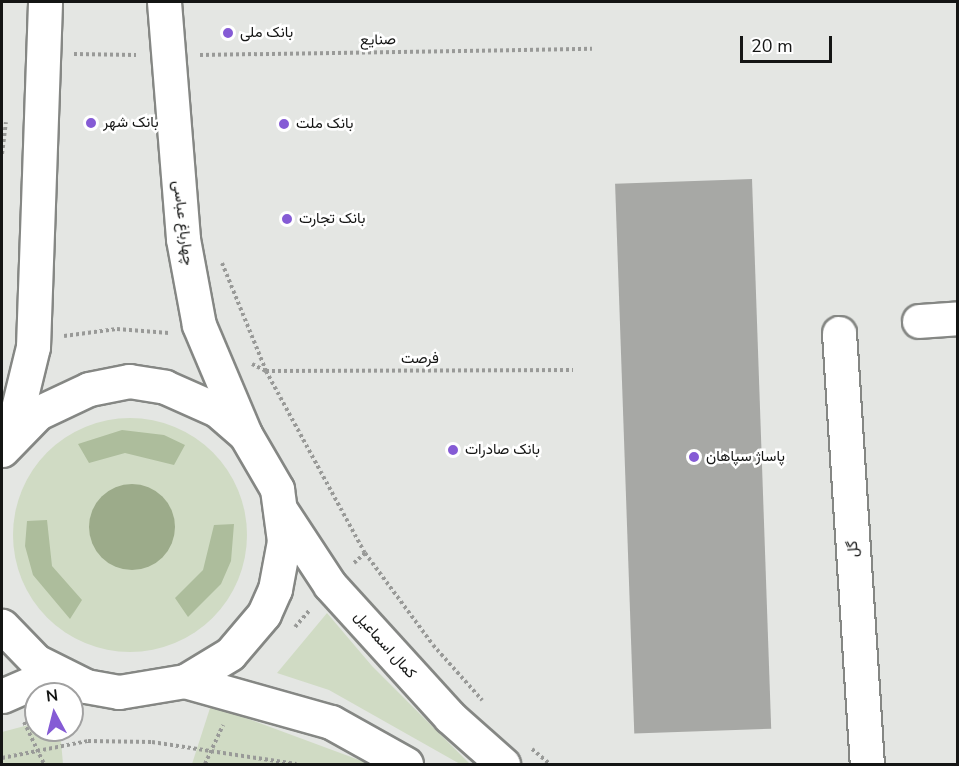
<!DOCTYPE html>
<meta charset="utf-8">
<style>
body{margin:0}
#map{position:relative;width:959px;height:766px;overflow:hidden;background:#e4e6e3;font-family:"Nunito Sans",Vazirmatn,sans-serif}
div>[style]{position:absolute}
.green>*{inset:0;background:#d0dbc4}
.round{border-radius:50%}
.forest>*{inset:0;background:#9cab8a}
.water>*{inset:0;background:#adbd9c}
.building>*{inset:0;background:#a7a8a5;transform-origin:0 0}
.path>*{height:4px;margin-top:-2px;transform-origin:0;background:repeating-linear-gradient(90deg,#999a98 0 3px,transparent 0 6px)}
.roads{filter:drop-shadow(2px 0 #858784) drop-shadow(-2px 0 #858784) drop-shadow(0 2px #858784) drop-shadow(0 -2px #858784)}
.minor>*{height:33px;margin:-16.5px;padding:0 16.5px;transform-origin:16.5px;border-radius:16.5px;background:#fff}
.major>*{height:33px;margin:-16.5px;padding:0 16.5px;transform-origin:16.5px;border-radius:16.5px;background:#fff}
.dots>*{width:16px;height:16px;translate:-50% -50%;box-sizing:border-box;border:3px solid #fff;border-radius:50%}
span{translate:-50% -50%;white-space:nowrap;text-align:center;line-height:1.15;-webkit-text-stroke:5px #fff;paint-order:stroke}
.poi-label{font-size:15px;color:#141514}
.left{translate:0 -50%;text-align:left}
.street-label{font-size:15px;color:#141514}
.frame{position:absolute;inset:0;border:3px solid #141514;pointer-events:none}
.north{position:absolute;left:24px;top:682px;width:60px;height:60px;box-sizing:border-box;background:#fff;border:2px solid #a1a1a1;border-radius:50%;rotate:353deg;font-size:16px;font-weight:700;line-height:24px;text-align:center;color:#141514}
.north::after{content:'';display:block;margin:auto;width:21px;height:27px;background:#855bd5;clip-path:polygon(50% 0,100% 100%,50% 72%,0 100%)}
.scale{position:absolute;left:740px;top:36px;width:92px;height:27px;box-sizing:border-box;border:3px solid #141514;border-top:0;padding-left:8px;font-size:18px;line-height:21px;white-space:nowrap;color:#141514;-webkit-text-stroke:4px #fff;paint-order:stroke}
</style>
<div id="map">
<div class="green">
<i class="round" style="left:13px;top:418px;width:234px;height:234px"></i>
<i style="clip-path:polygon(327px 613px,372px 666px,470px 764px,460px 764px,329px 690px,277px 673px)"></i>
<i style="clip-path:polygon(211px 705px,370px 764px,192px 764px)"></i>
<i style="clip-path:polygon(36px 723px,36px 730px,60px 730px,63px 764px,2px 764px,2px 732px)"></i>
</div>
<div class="forest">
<i class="round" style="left:89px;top:484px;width:86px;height:86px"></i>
</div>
<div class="water">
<i style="clip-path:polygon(122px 430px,164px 435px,185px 445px,174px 465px,125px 453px,89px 463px,78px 444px)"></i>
<i style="clip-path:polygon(47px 520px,52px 566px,82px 600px,70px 619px,33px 575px,25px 546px,27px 521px)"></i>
<i style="clip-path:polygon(234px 524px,231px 561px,221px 584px,188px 617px,175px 598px,203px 570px,214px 525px)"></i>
</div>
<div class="building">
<i style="left:752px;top:179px;width:550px;height:137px;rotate:88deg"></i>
</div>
<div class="path">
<i style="left:74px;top:54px;width:62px;rotate:0.9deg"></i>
<i style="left:200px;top:55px;width:392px;rotate:-0.9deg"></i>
<i style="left:2px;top:154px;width:32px;rotate:-83deg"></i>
<i style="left:222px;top:263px;width:117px;rotate:67.8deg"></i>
<i style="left:266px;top:371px;width:207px;rotate:61.5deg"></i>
<i style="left:365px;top:553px;width:114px;rotate:53.5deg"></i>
<i style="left:433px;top:645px;width:74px;rotate:48.3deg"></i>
<i style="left:64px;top:336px;width:53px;rotate:-7.5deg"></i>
<i style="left:117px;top:329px;width:52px;rotate:4.4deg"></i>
<i style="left:252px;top:364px;width:16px;rotate:27deg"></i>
<i style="left:266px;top:371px;width:307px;rotate:-0.2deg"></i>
<i style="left:354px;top:563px;width:15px;rotate:-42deg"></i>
<i style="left:295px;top:627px;width:23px;rotate:-49deg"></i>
<i style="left:24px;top:722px;width:47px;rotate:64.5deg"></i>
<i style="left:532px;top:749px;width:23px;rotate:40deg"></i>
<i style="left:2px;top:758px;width:88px;rotate:-11.2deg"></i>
<i style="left:88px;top:741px;width:64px;rotate:0.9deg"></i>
<i style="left:152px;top:742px;width:146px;rotate:8.7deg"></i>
<i style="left:205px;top:764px;width:43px;rotate:-65.2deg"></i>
</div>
<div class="roads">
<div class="minor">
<i style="left:164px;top:2px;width:238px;rotate:85.4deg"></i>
<i style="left:183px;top:239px;width:87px;rotate:79.5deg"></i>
<i style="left:199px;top:325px;width:118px;rotate:67.1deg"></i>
<i style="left:919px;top:321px;width:39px;rotate:-4deg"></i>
<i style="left:839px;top:333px;width:432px;rotate:86.3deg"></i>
<i style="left:11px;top:437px;width:93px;rotate:-76.3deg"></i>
<i style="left:33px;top:347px;width:345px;rotate:-88deg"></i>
</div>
<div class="major">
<i style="left:2px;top:450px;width:52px;rotate:-45.8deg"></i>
<i style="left:38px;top:413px;width:56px;rotate:-25.2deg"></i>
<i style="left:89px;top:389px;width:41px;rotate:-11.3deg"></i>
<i style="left:129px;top:381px;width:36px;rotate:9deg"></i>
<i style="left:165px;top:387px;width:57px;rotate:23.9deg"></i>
<i style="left:217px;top:410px;width:37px;rotate:41deg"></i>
<i style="left:245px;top:434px;width:64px;rotate:59.8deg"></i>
<i style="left:277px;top:489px;width:52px;rotate:82.3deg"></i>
<i style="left:284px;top:541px;width:49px;rotate:100.6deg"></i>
<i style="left:275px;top:589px;width:27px;rotate:114deg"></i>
<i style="left:264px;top:614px;width:52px;rotate:130.4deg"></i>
<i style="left:230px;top:654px;width:52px;rotate:149deg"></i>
<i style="left:185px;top:681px;width:67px;rotate:170.5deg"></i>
<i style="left:119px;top:692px;width:34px;rotate:-170deg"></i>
<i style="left:86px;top:686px;width:56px;rotate:-153.4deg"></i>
<i style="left:36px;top:661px;width:49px;rotate:-134.2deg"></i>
<i style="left:282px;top:512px;width:87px;rotate:56.7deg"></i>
<i style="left:330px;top:585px;width:178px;rotate:47.7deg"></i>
<i style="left:450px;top:717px;width:71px;rotate:41.6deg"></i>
<i style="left:185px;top:681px;width:152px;rotate:15.7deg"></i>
<i style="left:331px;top:722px;width:86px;rotate:29.2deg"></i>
<i style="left:2px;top:696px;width:58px;rotate:-23.5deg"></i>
</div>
</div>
<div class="dots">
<i style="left:228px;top:33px;background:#855bd5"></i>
<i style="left:91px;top:123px;background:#855bd5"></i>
<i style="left:284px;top:124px;background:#855bd5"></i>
<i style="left:287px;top:219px;background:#855bd5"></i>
<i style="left:453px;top:450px;background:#855bd5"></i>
<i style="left:694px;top:457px;background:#855bd5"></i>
</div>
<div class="poi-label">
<span class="left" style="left:240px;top:33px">بانک ملی</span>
<span class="left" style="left:103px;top:123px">بانک شهر</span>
<span class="left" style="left:296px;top:124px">بانک ملت</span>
<span class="left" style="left:299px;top:219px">بانک تجارت</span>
<span class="left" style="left:465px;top:450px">بانک صادرات</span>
<span class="left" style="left:706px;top:457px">پاساژ سپاهان</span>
</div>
<div class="street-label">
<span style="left:378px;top:40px;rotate:-1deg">صنایع</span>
<span style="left:183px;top:223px;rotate:83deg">چهارباغ عباسی</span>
<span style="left:420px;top:359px">فرصت</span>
<span style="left:853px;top:549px;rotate:-94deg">گل</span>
<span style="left:385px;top:645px;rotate:48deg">کمال اسماعیل</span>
</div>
<div class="frame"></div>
<div class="north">N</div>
<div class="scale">20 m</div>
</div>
